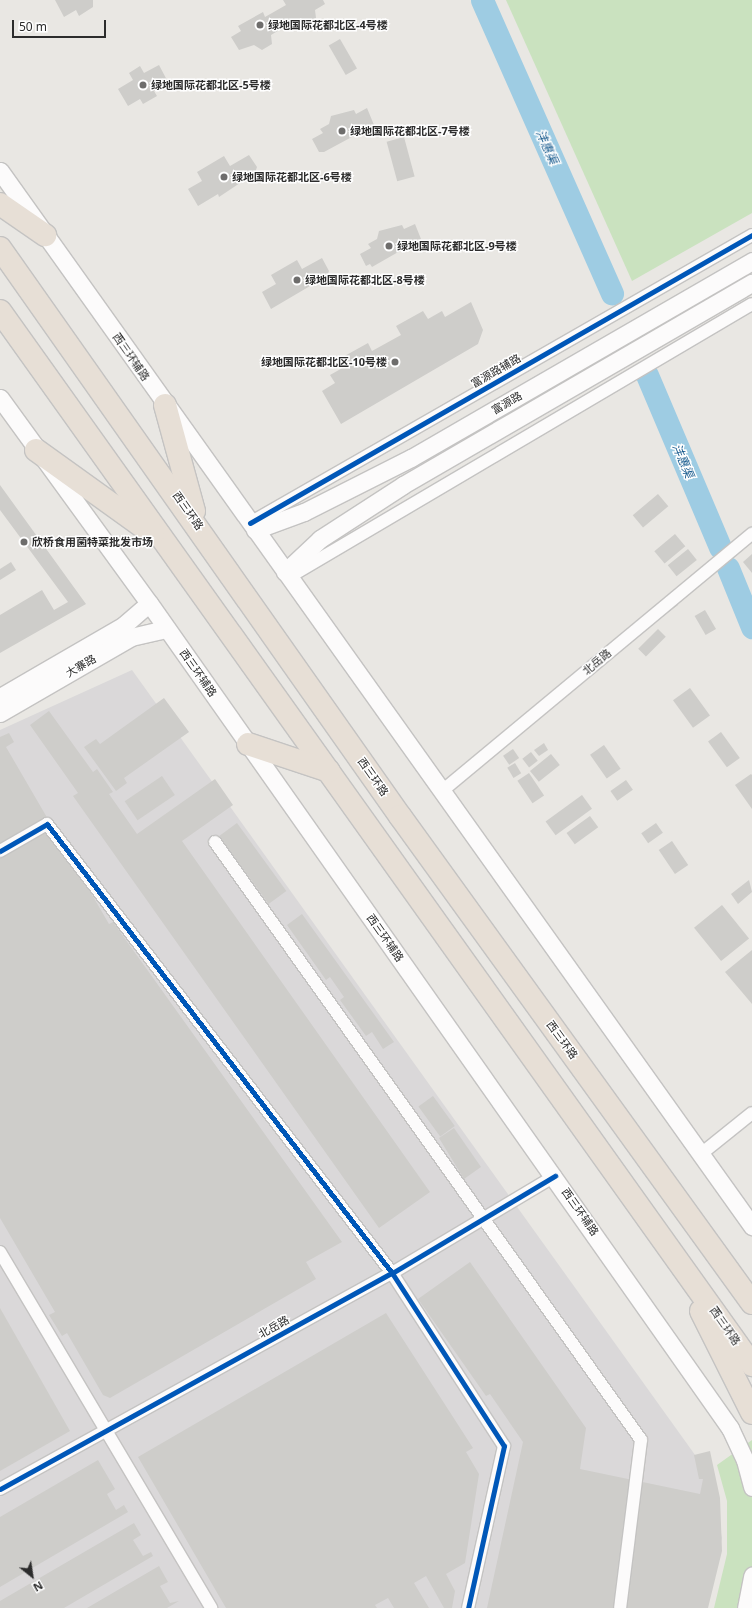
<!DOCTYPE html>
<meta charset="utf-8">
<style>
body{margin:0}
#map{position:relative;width:752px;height:1608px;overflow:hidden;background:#e9e7e3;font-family:"Noto Sans","Noto Sans SC",sans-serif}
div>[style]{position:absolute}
.industrial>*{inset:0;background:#dad8d9}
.green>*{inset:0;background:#cae2bf}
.river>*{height:23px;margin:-11.5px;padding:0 11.5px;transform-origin:11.5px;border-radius:11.5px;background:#9ecce3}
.building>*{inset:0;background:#cecdca;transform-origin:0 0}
.roads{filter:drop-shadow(1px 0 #c4c3c2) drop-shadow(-1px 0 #c4c3c2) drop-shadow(0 1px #c4c3c2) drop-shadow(0 -1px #c4c3c2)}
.street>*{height:12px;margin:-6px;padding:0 6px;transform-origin:6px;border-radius:6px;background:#fcfbfb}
.secondary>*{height:17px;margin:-8.5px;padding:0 8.5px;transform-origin:8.5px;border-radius:8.5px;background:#fcfbfb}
.highway>*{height:22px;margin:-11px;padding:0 11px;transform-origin:11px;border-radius:11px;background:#e7dfd6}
.cycleway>*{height:5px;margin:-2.5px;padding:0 2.5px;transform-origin:2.5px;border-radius:2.5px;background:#0057b8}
.dots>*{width:11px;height:11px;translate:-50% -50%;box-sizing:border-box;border:2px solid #fff;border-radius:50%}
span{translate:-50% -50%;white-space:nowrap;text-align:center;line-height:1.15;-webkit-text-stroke:3px #fff;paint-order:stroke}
.poi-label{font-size:11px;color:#2c2c2c;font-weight:700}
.left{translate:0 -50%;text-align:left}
.right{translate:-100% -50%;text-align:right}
.street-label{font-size:11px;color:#2c2c2c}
.water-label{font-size:12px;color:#1c5e90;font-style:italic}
.north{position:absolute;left:12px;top:1556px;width:40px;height:40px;-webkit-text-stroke:3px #fff;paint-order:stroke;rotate:150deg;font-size:11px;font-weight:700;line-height:16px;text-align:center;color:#2c2c2c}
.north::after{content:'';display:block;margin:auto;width:14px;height:18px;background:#2c2c2c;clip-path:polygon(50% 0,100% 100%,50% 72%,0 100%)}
.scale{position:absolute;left:12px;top:20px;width:94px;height:18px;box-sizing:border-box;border:2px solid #2c2c2c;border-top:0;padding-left:5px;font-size:12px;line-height:14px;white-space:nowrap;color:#2c2c2c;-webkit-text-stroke:3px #fff;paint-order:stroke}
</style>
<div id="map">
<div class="industrial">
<i style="clip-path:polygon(132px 670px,708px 1473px,722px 1538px,705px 1608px,0 1608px,0 730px)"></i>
</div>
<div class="green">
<i style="clip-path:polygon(506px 0,752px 0,752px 213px,632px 281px)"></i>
<i style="clip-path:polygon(752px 1440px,752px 1608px,714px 1608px,727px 1554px,727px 1501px,717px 1465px)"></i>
</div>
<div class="river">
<i style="left:482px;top:0;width:321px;rotate:66.1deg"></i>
<i style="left:647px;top:375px;width:187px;rotate:67deg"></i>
<i style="left:728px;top:568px;width:64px;rotate:67.9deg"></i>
</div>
<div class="building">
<i style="clip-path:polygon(55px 0,93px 0,93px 7px,79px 16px,76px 10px,64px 17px)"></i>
<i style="clip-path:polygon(283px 0,323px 0,325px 4px,315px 10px,316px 18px,306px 24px,299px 19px,279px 26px,281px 29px,271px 35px,272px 44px,262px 50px,254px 45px,239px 50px,231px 37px,241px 31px,238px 26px,263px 12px,265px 17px,286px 5px)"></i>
<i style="left:340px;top:39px;width:34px;height:13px;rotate:60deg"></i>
<i style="clip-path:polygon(159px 65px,168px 82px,154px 91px,157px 96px,143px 104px,140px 99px,128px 106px,118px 89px,133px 80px,129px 73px,140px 66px,144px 73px)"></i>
<i style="clip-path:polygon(367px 108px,374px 125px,324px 152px,319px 152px,312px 139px,323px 133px,320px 129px,329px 124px,331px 116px,354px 110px,356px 114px)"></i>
<i style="left:404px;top:137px;width:41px;height:18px;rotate:75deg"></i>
<i style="clip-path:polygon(249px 155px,257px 167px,255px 173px,219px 197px,218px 194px,198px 206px,188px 189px,202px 181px,197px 172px,224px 156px,230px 166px)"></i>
<i style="clip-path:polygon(415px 224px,421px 239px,372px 267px,370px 264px,366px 266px,360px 254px,371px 248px,368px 244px,377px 239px,379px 231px,402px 225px,404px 229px)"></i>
<i style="clip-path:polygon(322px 258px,329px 271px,327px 276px,271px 309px,262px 292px,276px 284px,271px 275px,297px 260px,302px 269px)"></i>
<i style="clip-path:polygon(471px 302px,483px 330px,478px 344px,341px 424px,322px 391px,335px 383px,330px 375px,346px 366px,341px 358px,368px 343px,372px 351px,401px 335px,396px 326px,423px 311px,428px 319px,442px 311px,445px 317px)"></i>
<i style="clip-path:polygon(0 485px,86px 604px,0 653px,0 615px,42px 590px,54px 610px,68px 602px,0 510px)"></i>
<i style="left:658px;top:494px;width:16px;height:33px;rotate:50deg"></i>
<i style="left:675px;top:534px;width:16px;height:27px;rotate:50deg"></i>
<i style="left:688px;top:549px;width:14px;height:26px;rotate:51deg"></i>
<i style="clip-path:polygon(752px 554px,752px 573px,743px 562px)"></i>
<i style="clip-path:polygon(11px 562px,16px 570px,0 580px,0 569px)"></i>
<i style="left:672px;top:597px;width:10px;height:28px;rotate:53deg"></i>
<i style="left:705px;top:610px;width:22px;height:12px;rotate:60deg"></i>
<i style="left:658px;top:629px;width:11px;height:28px;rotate:45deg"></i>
<i style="left:690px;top:688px;width:34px;height:21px;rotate:54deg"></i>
<i style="clip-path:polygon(164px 698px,189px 732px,124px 778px,127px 783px,116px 791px,84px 747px,96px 739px,100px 744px)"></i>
<i style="clip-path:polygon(49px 711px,93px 772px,97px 769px,113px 792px,109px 794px,137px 834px,215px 779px,233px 805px,182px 841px,430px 1192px,379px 1228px,73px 796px,78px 793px,30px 725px)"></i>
<i style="left:721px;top:732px;width:32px;height:16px;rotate:54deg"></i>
<i style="clip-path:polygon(9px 733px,14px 742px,6px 747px,109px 924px,113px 922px,342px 1242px,306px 1262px,316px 1279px,110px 1398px,103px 1395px,67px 1333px,62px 1336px,49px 1315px,55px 1312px,0 1218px,0 737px)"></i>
<i style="clip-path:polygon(544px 743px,548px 750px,539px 756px,534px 750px)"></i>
<i style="left:604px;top:745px;width:29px;height:17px;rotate:55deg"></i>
<i style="left:513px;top:749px;width:11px;height:12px;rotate:56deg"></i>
<i style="left:531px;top:752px;width:11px;height:11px;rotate:52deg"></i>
<i style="left:551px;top:754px;width:14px;height:27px;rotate:51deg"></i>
<i style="left:515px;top:763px;width:12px;height:9px;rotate:59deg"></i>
<i style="left:529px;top:773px;width:27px;height:14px;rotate:56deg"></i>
<i style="clip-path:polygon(751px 774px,752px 775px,752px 809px,735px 785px)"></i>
<i style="left:162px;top:776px;width:23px;height:45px;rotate:56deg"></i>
<i style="left:626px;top:780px;width:12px;height:19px;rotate:55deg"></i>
<i style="left:582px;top:795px;width:17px;height:45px;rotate:54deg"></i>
<i style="left:590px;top:816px;width:14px;height:29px;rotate:54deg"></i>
<i style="left:237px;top:823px;width:84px;height:22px;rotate:54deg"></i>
<i style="left:656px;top:823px;width:12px;height:18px;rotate:55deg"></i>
<i style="left:672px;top:841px;width:29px;height:16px;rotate:56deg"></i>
<i style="clip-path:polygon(749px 880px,752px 892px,738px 904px,731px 894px)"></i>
<i style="left:722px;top:905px;width:43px;height:36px;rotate:51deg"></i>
<i style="clip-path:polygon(302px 914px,394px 1042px,383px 1049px,372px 1032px,366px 1036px,340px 1000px,344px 997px,330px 977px,326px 980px,287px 925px)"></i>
<i style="clip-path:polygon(752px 950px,752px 1004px,725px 972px)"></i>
<i style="left:433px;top:1096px;width:37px;height:18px;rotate:54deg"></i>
<i style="clip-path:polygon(454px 1128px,481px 1167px,464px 1179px,439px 1138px)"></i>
<i style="clip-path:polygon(470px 1262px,586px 1428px,580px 1469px,700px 1494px,703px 1479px,699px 1479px,694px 1455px,710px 1451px,720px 1498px,722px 1551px,708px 1608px,487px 1608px,523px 1442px,490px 1394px,486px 1396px,418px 1299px)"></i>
<i style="clip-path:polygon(0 1308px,70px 1431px,0 1471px)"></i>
<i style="clip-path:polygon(386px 1313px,473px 1448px,466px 1452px,479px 1474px,465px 1563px,446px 1574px,455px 1591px,452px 1608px,444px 1608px,426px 1576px,414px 1583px,429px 1608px,394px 1608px,388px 1598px,375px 1605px,377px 1608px,226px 1608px,138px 1457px)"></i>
<i style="clip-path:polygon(98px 1460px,115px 1489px,107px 1494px,116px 1510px,124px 1505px,128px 1512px,0 1587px,0 1517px)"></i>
<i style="clip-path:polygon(134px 1523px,141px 1535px,133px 1540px,143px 1556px,151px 1552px,153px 1556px,64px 1608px,0 1608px,0 1601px)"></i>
<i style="clip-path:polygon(159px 1566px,168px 1582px,160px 1586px,170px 1603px,179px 1601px,167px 1608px,87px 1608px)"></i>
</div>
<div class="roads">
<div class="street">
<i style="left:250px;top:523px;width:579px;rotate:-29.84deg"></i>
<i style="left:289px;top:577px;width:537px;rotate:-30.52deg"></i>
<i style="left:442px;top:791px;width:403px;rotate:-39.7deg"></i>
<i style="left:215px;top:842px;width:734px;rotate:54.53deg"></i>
<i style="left:641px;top:1440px;width:169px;rotate:97.1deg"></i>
<i style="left:0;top:851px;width:54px;rotate:-29.9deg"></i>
<i style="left:47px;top:824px;width:566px;rotate:52.46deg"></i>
<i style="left:392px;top:1273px;width:206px;rotate:57.1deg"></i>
<i style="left:504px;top:1446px;width:166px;rotate:102.5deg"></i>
<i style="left:701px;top:1154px;width:65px;rotate:-38.8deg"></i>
<i style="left:0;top:1252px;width:414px;rotate:59.3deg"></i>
<i style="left:0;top:1489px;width:448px;rotate:-28.9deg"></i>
<i style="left:392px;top:1273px;width:190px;rotate:-30.8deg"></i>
</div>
<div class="secondary">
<i style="left:0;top:171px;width:1296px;rotate:54.52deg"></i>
<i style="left:0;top:398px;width:253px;rotate:54deg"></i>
<i style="left:149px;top:603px;width:1009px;rotate:54.85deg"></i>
<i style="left:730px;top:1428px;width:35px;rotate:65deg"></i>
<i style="left:745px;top:1460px;width:28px;rotate:75deg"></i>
<i style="left:255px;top:530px;width:52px;rotate:-20.2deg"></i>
<i style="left:304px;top:512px;width:120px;rotate:-26.8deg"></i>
<i style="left:411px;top:458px;width:394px;rotate:-30deg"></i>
<i style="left:285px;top:572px;width:48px;rotate:-43.3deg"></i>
<i style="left:320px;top:539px;width:99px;rotate:-33deg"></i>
<i style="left:403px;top:485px;width:403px;rotate:-30.1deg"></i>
<i style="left:0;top:697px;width:143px;rotate:-30.1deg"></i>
<i style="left:124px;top:625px;width:33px;rotate:-41deg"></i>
<i style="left:0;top:713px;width:151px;rotate:-30.1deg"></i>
<i style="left:131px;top:637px;width:36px;rotate:-13deg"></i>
<i style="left:746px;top:1608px;width:33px;rotate:-79deg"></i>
</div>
<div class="highway">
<i style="left:0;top:204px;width:55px;rotate:34.6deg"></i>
<i style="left:0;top:248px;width:695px;rotate:54.85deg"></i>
<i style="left:400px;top:816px;width:601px;rotate:54.14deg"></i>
<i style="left:0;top:311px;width:1295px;rotate:54.49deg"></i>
<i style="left:165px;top:405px;width:110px;rotate:74.7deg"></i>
<i style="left:36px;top:450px;width:144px;rotate:35.7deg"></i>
<i style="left:248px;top:744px;width:85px;rotate:18.4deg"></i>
<i style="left:701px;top:1311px;width:114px;rotate:63.4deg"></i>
</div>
</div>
<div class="cycleway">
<i style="left:250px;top:523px;width:579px;rotate:-29.84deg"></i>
<i style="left:0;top:851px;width:54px;rotate:-29.9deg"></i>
<i style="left:47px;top:824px;width:566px;rotate:52.46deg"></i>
<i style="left:392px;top:1273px;width:206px;rotate:57.1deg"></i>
<i style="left:504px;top:1446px;width:166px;rotate:102.5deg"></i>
<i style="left:0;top:1489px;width:448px;rotate:-28.9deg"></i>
<i style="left:392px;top:1273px;width:190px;rotate:-30.8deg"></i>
</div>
<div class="dots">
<i style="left:260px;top:25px;background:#6e6d6c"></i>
<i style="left:143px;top:85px;background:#6e6d6c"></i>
<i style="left:342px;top:131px;background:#6e6d6c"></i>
<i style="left:224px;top:177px;background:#6e6d6c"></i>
<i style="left:389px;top:246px;background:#6e6d6c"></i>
<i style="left:297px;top:280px;background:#6e6d6c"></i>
<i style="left:395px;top:362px;background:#6e6d6c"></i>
<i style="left:24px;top:542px;background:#6e6d6c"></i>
</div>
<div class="poi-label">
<span class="left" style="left:268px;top:25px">绿地国际花都北区-4号楼</span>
<span class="left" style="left:151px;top:85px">绿地国际花都北区-5号楼</span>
<span class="left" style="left:350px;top:131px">绿地国际花都北区-7号楼</span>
<span class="left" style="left:232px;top:177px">绿地国际花都北区-6号楼</span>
<span class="left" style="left:397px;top:246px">绿地国际花都北区-9号楼</span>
<span class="left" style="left:305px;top:280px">绿地国际花都北区-8号楼</span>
<span class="right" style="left:387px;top:362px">绿地国际花都北区-10号楼</span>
<span class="left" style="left:32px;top:542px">欣桥食用菌特菜批发市场</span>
</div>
<div class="street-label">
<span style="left:131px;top:357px;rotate:55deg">西三环辅路</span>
<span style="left:496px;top:371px;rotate:-30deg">富源路辅路</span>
<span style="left:507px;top:403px;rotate:-30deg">富源路</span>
<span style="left:188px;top:511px;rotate:55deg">西三环路</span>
<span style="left:597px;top:662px;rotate:-40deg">北岳路</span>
<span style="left:81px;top:666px;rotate:-30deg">大寨路</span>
<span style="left:198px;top:673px;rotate:55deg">西三环辅路</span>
<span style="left:373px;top:777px;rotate:55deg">西三环路</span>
<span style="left:385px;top:938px;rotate:55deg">西三环辅路</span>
<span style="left:562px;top:1040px;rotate:54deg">西三环路</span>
<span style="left:580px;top:1212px;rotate:55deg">西三环辅路</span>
<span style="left:725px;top:1326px;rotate:55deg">西三环路</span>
<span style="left:274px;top:1327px;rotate:-29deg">北岳路</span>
</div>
<div class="water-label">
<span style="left:547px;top:147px;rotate:66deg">沣惠渠</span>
<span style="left:683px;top:461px;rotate:67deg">沣惠渠</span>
</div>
<div class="north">N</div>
<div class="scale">50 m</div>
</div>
